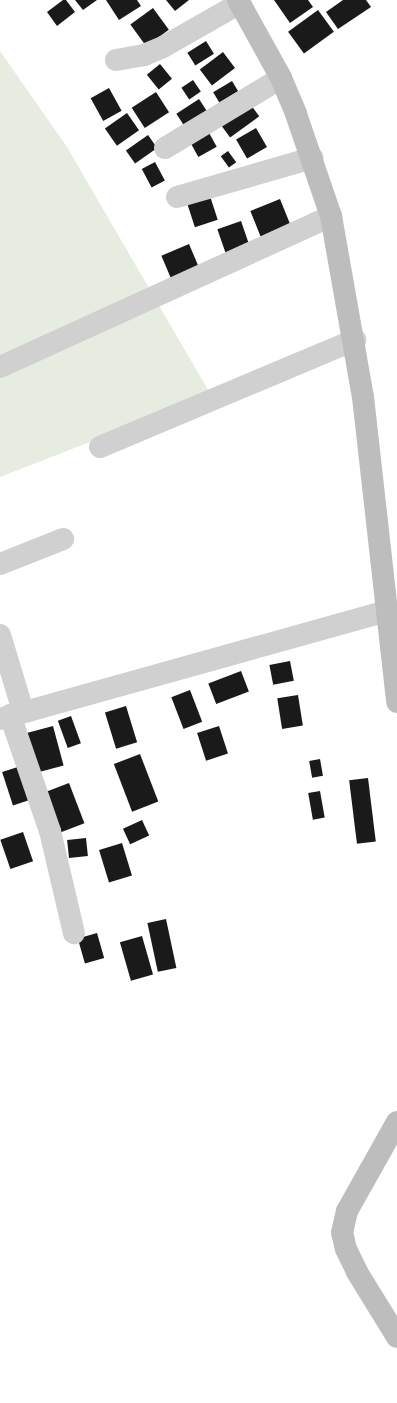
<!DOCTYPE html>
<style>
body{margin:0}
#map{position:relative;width:397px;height:1403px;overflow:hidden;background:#fff;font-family:"Space Grotesk",sans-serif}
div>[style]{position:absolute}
.green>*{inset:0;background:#e6ecdf}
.building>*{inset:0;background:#1a1a1a;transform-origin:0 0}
.street>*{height:22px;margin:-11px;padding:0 11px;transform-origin:11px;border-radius:11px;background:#d0d0d0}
.secondary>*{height:22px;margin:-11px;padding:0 11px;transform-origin:11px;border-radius:11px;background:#bdbdbd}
span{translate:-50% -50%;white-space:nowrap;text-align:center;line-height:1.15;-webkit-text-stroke:4px #fff;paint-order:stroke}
</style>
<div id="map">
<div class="green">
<i style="clip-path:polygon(0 51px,67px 147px,211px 395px,0 477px)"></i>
</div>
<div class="building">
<i style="clip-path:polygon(63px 0,66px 0,75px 12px,57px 26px,47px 12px)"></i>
<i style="clip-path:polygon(75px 0,97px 0,83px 10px)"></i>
<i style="clip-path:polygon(106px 0,137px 0,141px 6px,119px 20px)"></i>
<i style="clip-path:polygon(166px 0,189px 0,175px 11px)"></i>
<i style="clip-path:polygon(274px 0,308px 0,313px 7px,290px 23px)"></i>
<i style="clip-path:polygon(343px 0,366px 0,371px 7px,338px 29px,326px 12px)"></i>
<i style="left:153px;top:8px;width:27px;height:28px;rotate:54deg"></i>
<i style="left:318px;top:10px;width:27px;height:37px;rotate:54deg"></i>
<i style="left:206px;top:41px;width:15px;height:22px;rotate:58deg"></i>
<i style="left:223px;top:52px;width:20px;height:29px;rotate:53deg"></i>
<i style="left:160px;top:64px;width:19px;height:17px;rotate:51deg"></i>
<i style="left:193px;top:80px;width:14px;height:14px;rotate:56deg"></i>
<i style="left:232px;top:81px;width:12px;height:22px;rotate:59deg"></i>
<i style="left:109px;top:88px;width:26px;height:21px;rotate:61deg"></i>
<i style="left:156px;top:92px;width:24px;height:29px;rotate:57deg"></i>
<i style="left:199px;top:99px;width:17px;height:27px;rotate:57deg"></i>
<i style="left:251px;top:105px;width:14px;height:36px;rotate:54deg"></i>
<i style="left:127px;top:113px;width:21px;height:27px;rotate:55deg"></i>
<i style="left:256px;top:128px;width:22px;height:23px;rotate:60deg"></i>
<i style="left:208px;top:131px;width:18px;height:21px;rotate:61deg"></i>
<i style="left:148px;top:135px;width:16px;height:27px;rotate:55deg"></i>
<i style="left:228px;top:151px;width:14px;height:9px;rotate:54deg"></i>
<i style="left:155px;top:162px;width:21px;height:15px;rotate:62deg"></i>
<i style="left:210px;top:196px;width:25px;height:24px;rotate:72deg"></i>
<i style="left:280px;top:199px;width:29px;height:32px;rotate:68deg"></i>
<i style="left:241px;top:221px;width:28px;height:25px;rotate:71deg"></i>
<i style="left:189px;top:244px;width:26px;height:30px;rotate:67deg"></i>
<i style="left:290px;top:661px;width:20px;height:21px;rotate:79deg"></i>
<i style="left:241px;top:671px;width:22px;height:35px;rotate:69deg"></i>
<i style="left:190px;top:690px;width:34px;height:20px;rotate:69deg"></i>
<i style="left:298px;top:695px;width:31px;height:21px;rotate:81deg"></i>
<i style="left:126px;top:706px;width:38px;height:22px;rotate:73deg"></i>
<i style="left:71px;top:716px;width:29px;height:14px;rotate:70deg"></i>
<i style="left:53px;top:726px;width:41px;height:30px;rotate:75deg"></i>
<i style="left:219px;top:726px;width:29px;height:23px;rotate:72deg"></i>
<i style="left:140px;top:754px;width:51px;height:28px;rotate:69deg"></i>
<i style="left:320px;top:759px;width:17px;height:11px;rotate:80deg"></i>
<i style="left:24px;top:765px;width:35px;height:23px;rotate:72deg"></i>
<i style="left:368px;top:778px;width:64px;height:19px;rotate:83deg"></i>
<i style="left:69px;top:783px;width:43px;height:30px;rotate:69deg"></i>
<i style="left:320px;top:791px;width:27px;height:12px;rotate:80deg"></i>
<i style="left:142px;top:820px;width:17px;height:21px;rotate:65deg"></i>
<i style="left:23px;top:832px;width:31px;height:24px;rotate:71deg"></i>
<i style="left:86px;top:838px;width:18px;height:19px;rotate:84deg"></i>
<i style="left:122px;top:843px;width:34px;height:24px;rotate:73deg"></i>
<i style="left:166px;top:919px;width:50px;height:19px;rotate:78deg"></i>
<i style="left:97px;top:933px;width:26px;height:20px;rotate:74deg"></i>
<i style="left:142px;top:936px;width:40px;height:23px;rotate:74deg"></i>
</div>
<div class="street">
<i style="left:116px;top:60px;width:28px;rotate:-10deg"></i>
<i style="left:144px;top:55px;width:21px;rotate:-23deg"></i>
<i style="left:163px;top:47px;width:89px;rotate:-29.7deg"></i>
<i style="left:165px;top:148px;width:135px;rotate:-31.1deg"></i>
<i style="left:177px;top:197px;width:141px;rotate:-16.1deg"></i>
<i style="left:0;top:367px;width:364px;rotate:-24.5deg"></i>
<i style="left:100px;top:447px;width:277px;rotate:-22.8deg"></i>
<i style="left:0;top:564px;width:68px;rotate:-21.6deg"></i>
<i style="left:0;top:635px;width:79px;rotate:73.2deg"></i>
<i style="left:10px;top:715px;width:123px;rotate:71deg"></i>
<i style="left:50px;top:831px;width:105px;rotate:76.8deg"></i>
<i style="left:0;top:719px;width:402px;rotate:-15.6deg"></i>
</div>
<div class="secondary">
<i style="left:238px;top:0;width:89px;rotate:61.1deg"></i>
<i style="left:281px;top:78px;width:39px;rotate:67deg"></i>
<i style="left:296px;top:114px;width:108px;rotate:71.1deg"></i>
<i style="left:331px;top:216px;width:184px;rotate:80deg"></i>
<i style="left:363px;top:397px;width:307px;rotate:83.6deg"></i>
<i style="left:397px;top:1122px;width:102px;rotate:119.3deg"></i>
<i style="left:347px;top:1211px;width:22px;rotate:103deg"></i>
<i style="left:342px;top:1232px;width:17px;rotate:77deg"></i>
<i style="left:346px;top:1249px;width:25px;rotate:64deg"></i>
<i style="left:357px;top:1272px;width:76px;rotate:58.4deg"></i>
</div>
</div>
